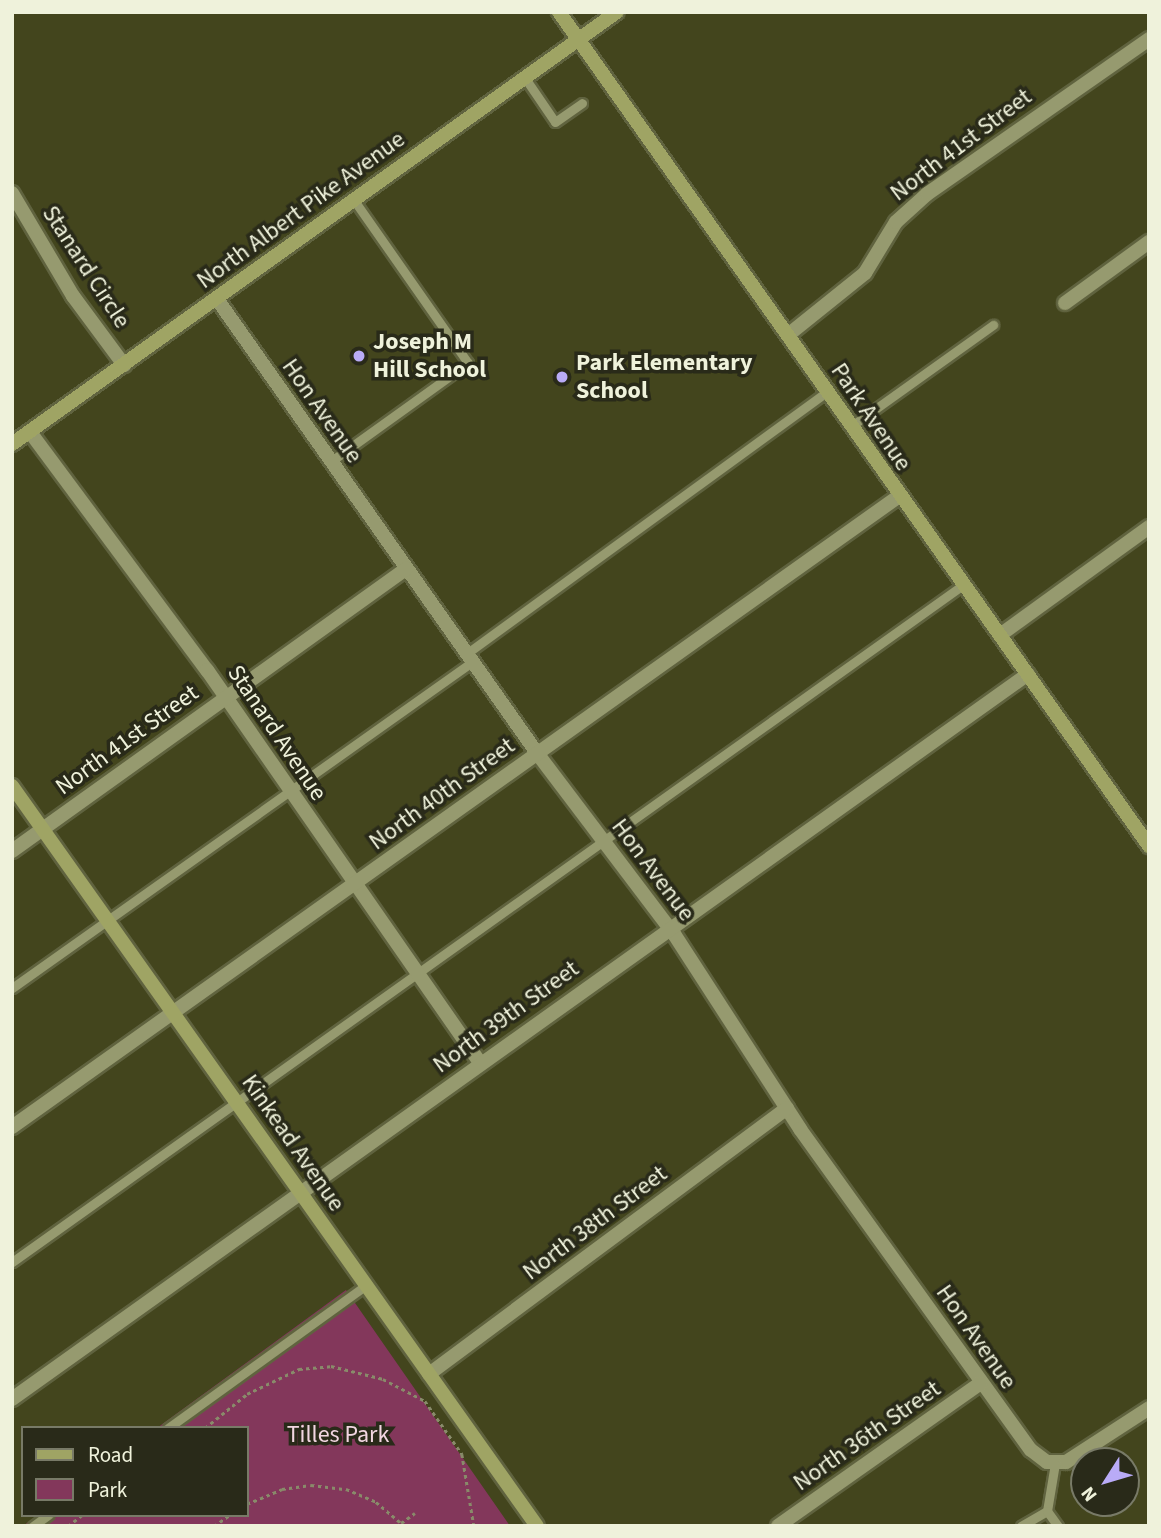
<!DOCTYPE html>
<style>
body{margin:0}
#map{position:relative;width:1161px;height:1538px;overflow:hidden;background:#43451d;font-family:"Source Sans 3",sans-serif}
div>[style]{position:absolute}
.green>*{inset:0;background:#83375b}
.path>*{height:2.5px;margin-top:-1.25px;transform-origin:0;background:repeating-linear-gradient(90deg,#898b6a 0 3.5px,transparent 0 7px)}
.roads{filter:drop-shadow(2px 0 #60633f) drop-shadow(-2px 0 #60633f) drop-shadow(0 2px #60633f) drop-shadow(0 -2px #60633f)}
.lane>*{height:9px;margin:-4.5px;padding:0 4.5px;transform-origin:4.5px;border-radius:4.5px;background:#969a6f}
.street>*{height:14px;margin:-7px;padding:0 7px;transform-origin:7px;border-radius:7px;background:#969a6f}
.secondary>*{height:14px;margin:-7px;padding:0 7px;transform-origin:7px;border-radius:7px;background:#9fa464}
.dots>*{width:19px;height:19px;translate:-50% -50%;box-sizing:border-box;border:4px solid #292a19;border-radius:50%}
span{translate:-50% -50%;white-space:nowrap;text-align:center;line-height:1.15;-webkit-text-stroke:7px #292a19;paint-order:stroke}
.street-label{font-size:24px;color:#eff2db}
.poi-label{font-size:24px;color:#eff2db;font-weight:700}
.left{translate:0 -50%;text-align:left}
.park-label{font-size:24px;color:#f2d6e1}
.frame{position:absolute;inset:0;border:14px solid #eff2db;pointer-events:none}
.legend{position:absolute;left:21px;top:1426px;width:228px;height:91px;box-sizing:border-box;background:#292a19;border:2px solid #787a67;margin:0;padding:9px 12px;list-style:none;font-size:21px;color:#eff2db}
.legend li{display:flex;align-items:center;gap:14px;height:35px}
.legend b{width:35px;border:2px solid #787a67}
.north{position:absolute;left:1070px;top:1447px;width:70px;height:70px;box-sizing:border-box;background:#292a19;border:2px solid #787a67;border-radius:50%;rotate:233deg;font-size:19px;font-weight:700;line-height:28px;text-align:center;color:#eff2db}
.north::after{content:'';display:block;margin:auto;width:24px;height:32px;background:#b9abf7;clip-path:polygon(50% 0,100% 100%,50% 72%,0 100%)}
</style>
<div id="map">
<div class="green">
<i style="clip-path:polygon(346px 1290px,510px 1526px,23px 1526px,38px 1515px,247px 1515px,247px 1428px,157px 1428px)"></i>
</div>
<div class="path">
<i style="left:205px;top:1428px;width:54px;rotate:-39deg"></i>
<i style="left:247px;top:1394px;width:58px;rotate:-25.7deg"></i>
<i style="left:299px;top:1369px;width:32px;rotate:-5deg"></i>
<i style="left:331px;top:1366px;width:54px;rotate:14deg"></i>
<i style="left:383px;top:1379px;width:47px;rotate:27.6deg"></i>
<i style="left:425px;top:1401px;width:65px;rotate:55.1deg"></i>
<i style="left:462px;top:1454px;width:73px;rotate:80.5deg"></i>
<i style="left:247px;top:1504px;width:38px;rotate:-23deg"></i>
<i style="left:282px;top:1489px;width:29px;rotate:-8deg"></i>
<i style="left:311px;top:1485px;width:35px;rotate:7deg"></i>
<i style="left:346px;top:1489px;width:33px;rotate:23deg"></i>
<i style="left:376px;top:1502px;width:33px;rotate:40deg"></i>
<i style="left:401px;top:1523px;width:17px;rotate:-36deg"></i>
<i style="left:68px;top:1526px;width:18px;rotate:-38deg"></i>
<i style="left:214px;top:1526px;width:19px;rotate:-35deg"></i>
</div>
<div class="roads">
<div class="lane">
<i style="left:525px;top:78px;width:53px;rotate:55.7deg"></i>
<i style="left:555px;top:122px;width:33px;rotate:-35deg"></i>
<i style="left:850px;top:427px;width:176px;rotate:-35.5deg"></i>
<i style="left:330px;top:462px;width:170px;rotate:-35.7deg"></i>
<i style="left:468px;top:363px;width:199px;rotate:-125deg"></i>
<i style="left:466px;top:654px;width:446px;rotate:-36deg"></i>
<i style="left:12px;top:988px;width:564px;rotate:-35.33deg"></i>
<i style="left:12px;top:1262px;width:1167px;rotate:-35.45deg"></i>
<i style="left:168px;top:1428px;width:244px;rotate:-35.8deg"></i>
<i style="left:1047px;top:1511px;width:49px;rotate:-80.5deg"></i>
<i style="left:33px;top:1526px;width:19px;rotate:-36deg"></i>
<i style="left:1021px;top:1526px;width:30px;rotate:-30deg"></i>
<i style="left:1047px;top:1511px;width:19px;rotate:54deg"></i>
</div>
<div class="street">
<i style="left:12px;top:193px;width:120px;rotate:59.4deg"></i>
<i style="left:73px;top:296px;width:86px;rotate:53.5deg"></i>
<i style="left:217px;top:299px;width:555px;rotate:54.82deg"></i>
<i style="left:537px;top:753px;width:227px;rotate:52.9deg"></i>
<i style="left:674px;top:934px;width:232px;rotate:57.1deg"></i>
<i style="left:800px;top:1129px;width:395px;rotate:54.3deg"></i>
<i style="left:1031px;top:1450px;width:20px;rotate:37deg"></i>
<i style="left:1047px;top:1462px;width:19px"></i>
<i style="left:1066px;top:1462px;width:99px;rotate:-33deg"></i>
<i style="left:1065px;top:303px;width:104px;rotate:-36deg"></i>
<i style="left:788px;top:335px;width:99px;rotate:-38.8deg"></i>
<i style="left:865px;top:273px;width:60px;rotate:-58.7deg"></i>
<i style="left:896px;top:222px;width:42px;rotate:-42.1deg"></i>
<i style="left:927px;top:194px;width:271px;rotate:-34.9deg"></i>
<i style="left:30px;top:432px;width:297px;rotate:53.4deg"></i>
<i style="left:207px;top:670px;width:479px;rotate:55.2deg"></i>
<i style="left:1000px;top:635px;width:184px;rotate:-35.9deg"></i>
<i style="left:12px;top:851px;width:485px;rotate:-35.6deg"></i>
<i style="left:12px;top:1127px;width:1087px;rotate:-35.42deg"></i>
<i style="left:429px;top:1374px;width:446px;rotate:-36.6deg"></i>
<i style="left:12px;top:1399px;width:1248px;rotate:-35.51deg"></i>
<i style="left:778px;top:1526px;width:248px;rotate:-35.2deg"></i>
</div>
<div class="secondary">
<i style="left:559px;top:12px;width:1022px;rotate:54.72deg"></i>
<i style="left:12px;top:444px;width:743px;rotate:-35.53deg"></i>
<i style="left:12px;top:786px;width:907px;rotate:54.65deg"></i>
</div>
</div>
<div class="dots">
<i style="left:359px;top:356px;background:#b9abf7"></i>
<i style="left:562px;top:377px;background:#b9abf7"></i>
</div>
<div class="street-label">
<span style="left:961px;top:145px;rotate:-37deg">North 41st Street</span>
<span style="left:301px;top:210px;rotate:-36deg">North Albert Pike Avenue</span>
<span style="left:86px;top:267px;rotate:57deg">Stanard Circle</span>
<span style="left:322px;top:411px;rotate:55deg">Hon Avenue</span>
<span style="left:871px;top:417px;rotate:56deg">Park Avenue</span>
<span style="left:277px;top:733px;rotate:56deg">Stanard Avenue</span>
<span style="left:127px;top:740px;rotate:-36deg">North 41st Street</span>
<span style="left:442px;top:794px;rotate:-36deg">North 40th Street</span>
<span style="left:653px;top:870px;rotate:53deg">Hon Avenue</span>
<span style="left:506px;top:1017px;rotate:-36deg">North 39th Street</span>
<span style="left:293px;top:1143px;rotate:55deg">Kinkead Avenue</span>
<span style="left:595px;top:1223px;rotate:-37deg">North 38th Street</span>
<span style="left:976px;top:1337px;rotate:55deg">Hon Avenue</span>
<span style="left:867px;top:1436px;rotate:-35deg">North 36th Street</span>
</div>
<div class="poi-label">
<span class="left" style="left:373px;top:356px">Joseph M<br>Hill School</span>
<span class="left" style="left:576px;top:377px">Park Elementary<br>School</span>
</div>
<div class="park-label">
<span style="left:338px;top:1435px">Tilles Park</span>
</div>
<div class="frame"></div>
<ul class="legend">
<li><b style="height:9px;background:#9fa464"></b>Road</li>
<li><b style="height:19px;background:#83375b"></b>Park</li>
</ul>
<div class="north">N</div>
</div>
